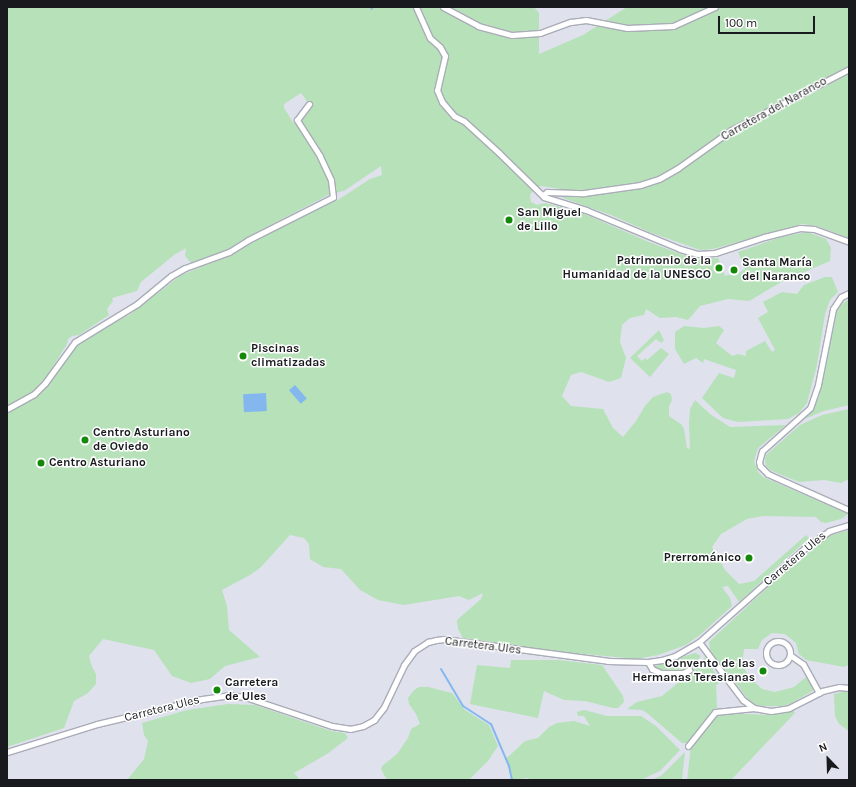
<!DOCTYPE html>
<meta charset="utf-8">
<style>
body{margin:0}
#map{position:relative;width:856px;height:787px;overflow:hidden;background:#dfe2ed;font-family:Karla,sans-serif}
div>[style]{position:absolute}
.green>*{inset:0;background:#b6e1b9}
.water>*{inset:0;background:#85b7ef;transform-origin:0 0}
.stream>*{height:2px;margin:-1px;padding:0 1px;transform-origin:1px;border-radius:1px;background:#85b7ef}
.roads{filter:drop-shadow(1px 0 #aaacb7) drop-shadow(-1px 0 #aaacb7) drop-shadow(0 1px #aaacb7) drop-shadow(0 -1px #aaacb7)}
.street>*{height:5px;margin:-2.5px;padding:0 2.5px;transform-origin:2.5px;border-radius:2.5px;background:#fff}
.street>.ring{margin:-2.5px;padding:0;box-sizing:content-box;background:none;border:5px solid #fff;border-radius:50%}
.dots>*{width:11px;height:11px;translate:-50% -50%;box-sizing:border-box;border:2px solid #fff;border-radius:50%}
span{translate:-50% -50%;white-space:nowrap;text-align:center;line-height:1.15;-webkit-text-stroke:3px #fff;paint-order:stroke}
.street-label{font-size:12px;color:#191a1e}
.poi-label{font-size:12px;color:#191a1e;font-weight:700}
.left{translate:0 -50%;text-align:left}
.right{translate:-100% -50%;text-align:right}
.frame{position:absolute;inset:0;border:8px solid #191a1e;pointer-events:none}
.north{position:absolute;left:808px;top:739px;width:40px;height:40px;-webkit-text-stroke:3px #fff;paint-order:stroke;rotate:337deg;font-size:11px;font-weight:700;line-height:16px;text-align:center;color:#191a1e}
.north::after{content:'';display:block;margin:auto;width:14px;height:18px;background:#191a1e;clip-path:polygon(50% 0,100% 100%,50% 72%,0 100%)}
.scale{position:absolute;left:718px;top:16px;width:97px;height:18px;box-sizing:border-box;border:2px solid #191a1e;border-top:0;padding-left:5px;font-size:12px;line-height:14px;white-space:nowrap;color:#191a1e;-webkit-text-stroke:3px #fff;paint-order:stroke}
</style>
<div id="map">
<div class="green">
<i style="clip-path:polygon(evenodd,7px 7px,534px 7px,539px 13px,539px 54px,583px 35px,627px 7px,849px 7px,849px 238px,817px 226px,802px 224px,713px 249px,700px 250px,652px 233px,611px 215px,563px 198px,561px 189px,541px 186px,535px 188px,530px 195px,531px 202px,537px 205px,545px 203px,582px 213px,649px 242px,683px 255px,705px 259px,718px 258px,725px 276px,733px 274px,734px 276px,745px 269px,738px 252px,778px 238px,801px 233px,810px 233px,826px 239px,831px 248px,830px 261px,783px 281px,749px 301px,728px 299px,700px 306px,688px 320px,676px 317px,660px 318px,646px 309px,644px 315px,630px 318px,622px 325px,620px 342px,626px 358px,621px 378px,609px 382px,581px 372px,571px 375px,562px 396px,571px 406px,603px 409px,613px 428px,623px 437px,636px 421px,645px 406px,653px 397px,667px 392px,671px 394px,672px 400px,669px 406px,669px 416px,682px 425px,684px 429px,687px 448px,690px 449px,689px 424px,690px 409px,695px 400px,710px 414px,730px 427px,786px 425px,758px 448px,754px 461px,758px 472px,763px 477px,848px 514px,841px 519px,826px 523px,821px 522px,816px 517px,763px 516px,747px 519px,721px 534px,712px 547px,725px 570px,739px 584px,754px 581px,806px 535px,809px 538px,739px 602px,728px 586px,722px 587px,730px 598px,732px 606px,701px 634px,686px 645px,658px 655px,636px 659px,553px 651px,463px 638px,458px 629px,457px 620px,481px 599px,483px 593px,469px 600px,459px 596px,404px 605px,378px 600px,360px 590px,341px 569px,323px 567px,310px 559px,309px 544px,304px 538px,290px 535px,260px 568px,250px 575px,222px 590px,227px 606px,229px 630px,260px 657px,225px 666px,210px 679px,191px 683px,172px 676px,154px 650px,103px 639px,89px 656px,92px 667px,96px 674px,96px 684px,88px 693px,74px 701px,64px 728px,7px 747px,7px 413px,30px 400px,46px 388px,74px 348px,83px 341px,112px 323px,129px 315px,180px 276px,239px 250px,328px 202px,338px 200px,370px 179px,382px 175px,381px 166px,344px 191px,330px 194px,249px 236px,223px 252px,192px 264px,185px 256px,186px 248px,174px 255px,141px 282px,137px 291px,112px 298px,113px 301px,107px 309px,109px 315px,79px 335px,72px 336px,68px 339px,67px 344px,46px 378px,31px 393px,7px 406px,7px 7px,301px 93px,309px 104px,294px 124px,284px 108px,284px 104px,301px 93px)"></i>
<i style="clip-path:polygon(825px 277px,832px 277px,838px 292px,830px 300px,825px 314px,817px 365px,807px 403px,799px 413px,788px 419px,738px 422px,723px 418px,702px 398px,719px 373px,734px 378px,736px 370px,704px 359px,703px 363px,696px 358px,684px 364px,675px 349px,675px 332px,684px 326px,704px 328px,719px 326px,724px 330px,716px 343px,732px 356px,738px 354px,746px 356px,746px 351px,765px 341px,772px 352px,775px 350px,758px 318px,768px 312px,763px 302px,782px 292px,797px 294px,804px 285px)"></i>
<i style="clip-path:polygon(849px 299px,849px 405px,824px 411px,804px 419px,811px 412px,819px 397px,837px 310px,843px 303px)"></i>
<i style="clip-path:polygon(659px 330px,664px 340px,661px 343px,656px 339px,637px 356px,642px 361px,645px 358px,647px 360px,661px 348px,669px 354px,650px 377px,630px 358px)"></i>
<i style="clip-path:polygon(849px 409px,849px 479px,841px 483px,824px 480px,799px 482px,772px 471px,766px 466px,765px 459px,766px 455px,800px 425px,822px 415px)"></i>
<i style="clip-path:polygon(849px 530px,849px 665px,844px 667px,806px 660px,799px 654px,796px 643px,790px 638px,785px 634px,772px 633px,762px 640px,758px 649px,744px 649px,742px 664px,749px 677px,762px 689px,775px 692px,794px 687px,806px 677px,814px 690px,790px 704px,782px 706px,762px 706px,752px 704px,710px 650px,709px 642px,782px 574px,790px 567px,793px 567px,821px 541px,832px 535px)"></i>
<i style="clip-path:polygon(695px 653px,701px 656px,694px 664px,682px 671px,669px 672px,657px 669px,654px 666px)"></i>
<i style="clip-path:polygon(705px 657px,721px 682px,716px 685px,717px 708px,711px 712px,687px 743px,682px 743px,647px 713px,642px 710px,627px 709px,637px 702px,662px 696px,691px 672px)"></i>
<i style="clip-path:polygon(511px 660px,559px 660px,602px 665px,623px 696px,624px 702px,618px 708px,613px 708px,585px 701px,564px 700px,544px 691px,538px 718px,470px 704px,477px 665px,510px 668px)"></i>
<i style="clip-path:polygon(419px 687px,428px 687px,452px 693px,465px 710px,489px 725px,498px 746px,488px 761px,469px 780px,387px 780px,381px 769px,382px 766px,397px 754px,408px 738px,411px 729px,420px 724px,416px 714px,409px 704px,408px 698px,414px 690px)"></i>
<i style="clip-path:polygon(842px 692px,849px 692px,849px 731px,839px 724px,835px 716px,834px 694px)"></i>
<i style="clip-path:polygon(228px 704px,255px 705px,331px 731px,345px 733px,348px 738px,327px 754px,294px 773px,300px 780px,127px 780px,144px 759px,148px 741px,144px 735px,142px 723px,187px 710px)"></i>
<i style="clip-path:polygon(584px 710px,607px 716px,641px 716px,656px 726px,680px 750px,660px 771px,641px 780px,533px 780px,527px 778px,512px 780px,506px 758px,509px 756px,525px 741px,538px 738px,549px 727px,557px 723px,574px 721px,590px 726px,584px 716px,578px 716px,577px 712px)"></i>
<i style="clip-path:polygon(793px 710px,795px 713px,731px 780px,687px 780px,691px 746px,700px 738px,715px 716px,722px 713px,771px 715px,786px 713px)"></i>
<i style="clip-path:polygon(685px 752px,682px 780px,652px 780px,662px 775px)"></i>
</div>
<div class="water">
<i style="left:295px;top:385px;width:18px;height:8px;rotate:49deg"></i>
<i style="left:266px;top:393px;width:18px;height:23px;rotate:87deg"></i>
</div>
<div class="stream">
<i style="left:371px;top:7px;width:2px;rotate:63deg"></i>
<i style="left:441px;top:669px;width:43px;rotate:59.3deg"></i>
<i style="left:463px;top:706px;width:33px;rotate:33deg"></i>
<i style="left:491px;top:724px;width:46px;rotate:66.8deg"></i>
<i style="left:509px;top:766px;width:14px;rotate:78deg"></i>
</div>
<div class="roads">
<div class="street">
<i style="left:416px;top:7px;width:34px;rotate:66deg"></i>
<i style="left:430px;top:38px;width:13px;rotate:42deg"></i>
<i style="left:440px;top:47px;width:10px;rotate:61deg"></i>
<i style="left:445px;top:56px;width:35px;rotate:103deg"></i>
<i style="left:437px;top:90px;width:13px;rotate:67deg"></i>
<i style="left:442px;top:102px;width:18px;rotate:49deg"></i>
<i style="left:454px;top:116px;width:11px;rotate:27deg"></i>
<i style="left:464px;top:121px;width:47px;rotate:42.4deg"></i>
<i style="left:499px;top:153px;width:63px;rotate:44.4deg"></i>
<i style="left:544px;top:197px;width:44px;rotate:17.2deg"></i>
<i style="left:586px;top:210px;width:102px;rotate:22.5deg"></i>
<i style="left:680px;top:249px;width:19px;rotate:16deg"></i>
<i style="left:698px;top:254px;width:17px;rotate:-3deg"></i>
<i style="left:715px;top:253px;width:52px;rotate:-18.1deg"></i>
<i style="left:764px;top:237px;width:37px;rotate:-14deg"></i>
<i style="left:800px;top:228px;width:14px;rotate:4deg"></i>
<i style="left:814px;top:229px;width:37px;rotate:20deg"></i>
<i style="left:443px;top:7px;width:40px;rotate:28deg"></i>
<i style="left:478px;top:26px;width:35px;rotate:15deg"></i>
<i style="left:512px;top:35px;width:28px;rotate:-4deg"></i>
<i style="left:540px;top:33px;width:33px;rotate:-20deg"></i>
<i style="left:571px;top:22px;width:15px;rotate:-8deg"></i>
<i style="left:586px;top:20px;width:42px;rotate:11deg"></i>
<i style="left:627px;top:28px;width:46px;rotate:-2.5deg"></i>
<i style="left:673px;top:26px;width:46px;rotate:-24.3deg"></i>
<i style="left:543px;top:195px;width:5px;rotate:-37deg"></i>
<i style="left:547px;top:192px;width:37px;rotate:2deg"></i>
<i style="left:584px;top:193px;width:57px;rotate:-8.1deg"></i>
<i style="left:640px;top:185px;width:20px;rotate:-18deg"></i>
<i style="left:659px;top:179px;width:22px;rotate:-30deg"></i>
<i style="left:678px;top:168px;width:65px;rotate:-35.6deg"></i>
<i style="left:731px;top:130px;width:133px;rotate:-27.3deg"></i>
<i style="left:849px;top:293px;width:9px;rotate:153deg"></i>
<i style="left:841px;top:297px;width:14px;rotate:124deg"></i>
<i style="left:833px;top:309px;width:77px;rotate:101.2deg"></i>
<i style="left:818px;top:385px;width:24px;rotate:109deg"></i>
<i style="left:810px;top:408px;width:64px;rotate:138.1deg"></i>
<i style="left:762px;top:451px;width:11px;rotate:105deg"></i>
<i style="left:759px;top:462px;width:4px;rotate:76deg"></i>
<i style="left:760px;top:466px;width:11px;rotate:45deg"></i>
<i style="left:768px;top:474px;width:89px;rotate:24deg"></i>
<i style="left:7px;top:409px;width:31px;rotate:-29deg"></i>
<i style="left:34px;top:394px;width:16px;rotate:-45deg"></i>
<i style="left:45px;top:383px;width:51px;rotate:-53.8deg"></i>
<i style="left:75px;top:342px;width:73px;rotate:-31.5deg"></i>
<i style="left:137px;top:304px;width:44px;rotate:-39.5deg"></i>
<i style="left:171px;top:276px;width:16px;rotate:-30deg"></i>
<i style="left:185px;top:268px;width:47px;rotate:-20deg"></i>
<i style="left:229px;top:252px;width:22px;rotate:-32deg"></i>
<i style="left:248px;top:240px;width:95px;rotate:-26.8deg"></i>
<i style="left:333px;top:197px;width:17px;rotate:-97deg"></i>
<i style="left:331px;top:180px;width:26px;rotate:-115deg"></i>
<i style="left:320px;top:156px;width:43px;rotate:-122.6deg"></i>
<i style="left:297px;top:120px;width:20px;rotate:-53deg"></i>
<i class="ring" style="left:766px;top:641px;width:19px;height:19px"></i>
<i style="left:699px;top:642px;width:73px;rotate:52.8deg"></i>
<i style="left:743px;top:700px;width:14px;rotate:36deg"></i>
<i style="left:754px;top:708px;width:17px;rotate:10deg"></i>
<i style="left:771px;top:711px;width:18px;rotate:-9deg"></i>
<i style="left:789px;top:708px;width:37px;rotate:-27deg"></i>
<i style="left:822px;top:691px;width:17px;rotate:-13deg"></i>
<i style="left:839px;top:687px;width:10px;rotate:6deg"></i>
<i style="left:790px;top:655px;width:16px;rotate:35deg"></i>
<i style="left:803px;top:664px;width:33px;rotate:61deg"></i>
<i style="left:648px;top:662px;width:8px;rotate:60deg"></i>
<i style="left:652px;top:669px;width:10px;rotate:24deg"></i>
<i style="left:661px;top:673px;width:22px"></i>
<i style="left:683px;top:673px;width:7px;rotate:-27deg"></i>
<i style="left:688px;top:746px;width:43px;rotate:-51.5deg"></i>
<i style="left:715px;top:712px;width:39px;rotate:-6deg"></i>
<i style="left:7px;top:752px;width:94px;rotate:-17.3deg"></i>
<i style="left:97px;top:724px;width:108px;rotate:-13.4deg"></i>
<i style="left:202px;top:699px;width:27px;rotate:-8deg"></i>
<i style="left:229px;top:695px;width:16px;rotate:7deg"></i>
<i style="left:245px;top:697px;width:92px;rotate:18.4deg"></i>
<i style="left:332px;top:726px;width:18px;rotate:9deg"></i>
<i style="left:350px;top:729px;width:13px;rotate:-13deg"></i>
<i style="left:363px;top:726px;width:13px;rotate:-29deg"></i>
<i style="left:374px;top:720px;width:16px;rotate:-52deg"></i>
<i style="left:384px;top:707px;width:47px;rotate:-64.5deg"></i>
<i style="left:404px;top:665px;width:17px;rotate:-54deg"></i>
<i style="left:414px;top:651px;width:17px;rotate:-33deg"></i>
<i style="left:428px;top:642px;width:8px;rotate:-14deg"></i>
<i style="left:436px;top:640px;width:8px;rotate:-7deg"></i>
<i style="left:444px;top:639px;width:165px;rotate:7.6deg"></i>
<i style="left:608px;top:661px;width:40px;rotate:1.4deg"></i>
<i style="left:648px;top:662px;width:14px;rotate:-8deg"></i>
<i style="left:662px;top:660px;width:14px;rotate:-17deg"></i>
<i style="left:675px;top:656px;width:28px;rotate:-30deg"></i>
<i style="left:699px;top:642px;width:142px;rotate:-41.6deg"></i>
<i style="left:805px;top:548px;width:29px;rotate:-35deg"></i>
<i style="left:829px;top:531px;width:21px;rotate:-17deg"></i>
</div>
</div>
<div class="dots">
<i style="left:509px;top:220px;background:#148809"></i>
<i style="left:719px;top:268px;background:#148809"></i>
<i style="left:734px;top:270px;background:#148809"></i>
<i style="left:243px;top:356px;background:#148809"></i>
<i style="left:85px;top:440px;background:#148809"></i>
<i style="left:41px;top:463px;background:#148809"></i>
<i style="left:749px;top:558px;background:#148809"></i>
<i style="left:763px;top:671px;background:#148809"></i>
<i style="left:217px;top:690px;background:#148809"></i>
</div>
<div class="street-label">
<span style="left:774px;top:109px;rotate:-29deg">Carretera del Naranco</span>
<span style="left:795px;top:559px;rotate:-40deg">Carretera Ules</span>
<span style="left:483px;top:646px;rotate:7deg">Carretera Ules</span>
<span style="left:162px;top:709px;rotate:-14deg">Carretera Ules</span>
</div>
<div class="poi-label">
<span class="left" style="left:517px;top:220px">San Miguel<br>de Lillo</span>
<span class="right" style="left:711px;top:268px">Patrimonio de la<br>Humanidad de la UNESCO</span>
<span class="left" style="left:742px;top:270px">Santa María<br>del Naranco</span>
<span class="left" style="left:251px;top:356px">Piscinas<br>climatizadas</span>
<span class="left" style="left:93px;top:440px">Centro Asturiano<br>de Oviedo</span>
<span class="left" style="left:49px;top:463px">Centro Asturiano</span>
<span class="right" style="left:741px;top:558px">Prerrománico</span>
<span class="right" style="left:755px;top:671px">Convento de las<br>Hermanas Teresianas</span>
<span class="left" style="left:225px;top:690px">Carretera<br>de Ules</span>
</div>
<div class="frame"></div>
<div class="north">N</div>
<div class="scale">100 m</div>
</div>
